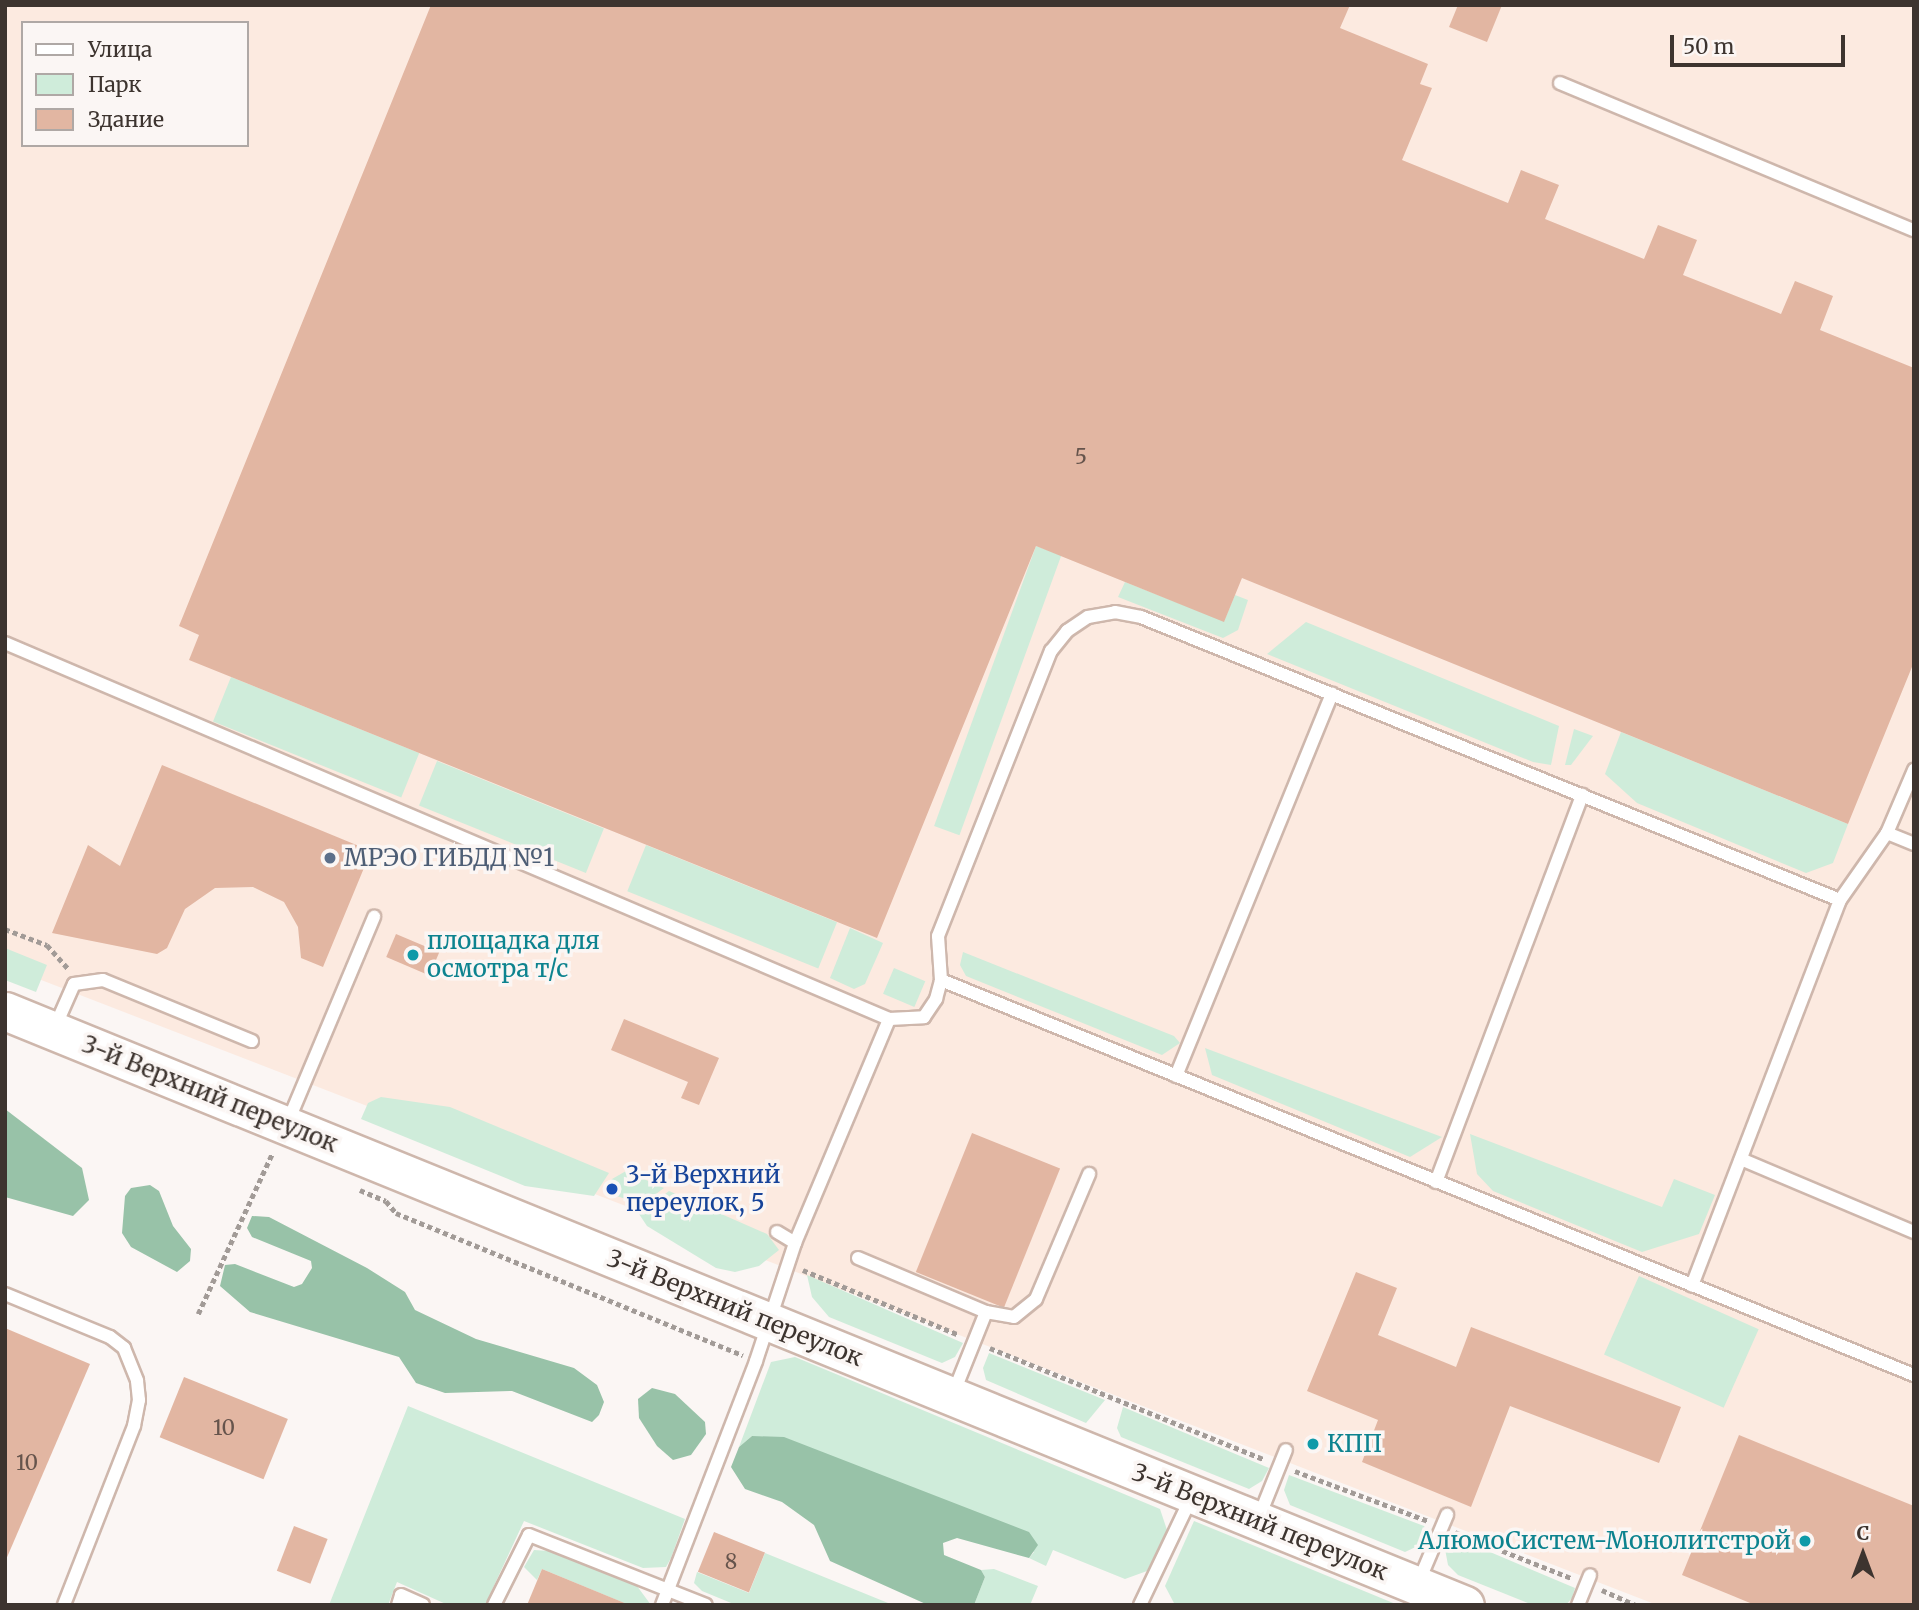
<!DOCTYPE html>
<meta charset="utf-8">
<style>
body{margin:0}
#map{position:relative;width:1919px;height:1610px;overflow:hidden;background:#fbf6f4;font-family:Merriweather,serif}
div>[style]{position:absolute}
.industrial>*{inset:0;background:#fceae0}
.green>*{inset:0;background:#cfecda;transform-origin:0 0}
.forest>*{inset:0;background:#98c2a8}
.building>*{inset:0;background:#e2b6a2;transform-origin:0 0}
.path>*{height:4.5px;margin-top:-2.25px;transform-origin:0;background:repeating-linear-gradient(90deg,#a29b97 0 5px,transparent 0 8.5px)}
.roads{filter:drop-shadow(2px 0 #ceb7ac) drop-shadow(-2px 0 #ceb7ac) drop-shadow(0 2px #ceb7ac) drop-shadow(0 -2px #ceb7ac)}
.lane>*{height:12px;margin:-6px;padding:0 6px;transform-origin:6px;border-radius:6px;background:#fff}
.secondary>*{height:37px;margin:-18.5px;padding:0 18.5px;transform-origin:18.5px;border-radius:18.5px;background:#fff}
.dots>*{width:19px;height:19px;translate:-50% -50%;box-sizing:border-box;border:4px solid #fbf6f4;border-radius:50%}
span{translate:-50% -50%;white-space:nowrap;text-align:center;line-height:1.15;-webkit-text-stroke:7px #fbf6f4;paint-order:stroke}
.number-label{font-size:21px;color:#66544c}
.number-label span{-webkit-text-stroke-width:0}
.service-label{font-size:24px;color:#4e5e75}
.left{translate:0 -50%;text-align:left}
.culture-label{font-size:24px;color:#0d838f}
.right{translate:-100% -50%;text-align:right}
.street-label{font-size:24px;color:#3d342f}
.transit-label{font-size:24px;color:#164399}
.frame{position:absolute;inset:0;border:7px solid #3d342f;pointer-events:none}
.legend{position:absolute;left:21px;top:21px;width:228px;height:126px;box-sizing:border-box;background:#fbf6f4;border:2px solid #afa8a5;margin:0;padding:9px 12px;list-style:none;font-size:21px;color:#3d342f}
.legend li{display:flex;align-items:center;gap:14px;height:35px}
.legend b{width:35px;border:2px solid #afa8a5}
.north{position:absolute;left:1828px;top:1519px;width:70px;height:70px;-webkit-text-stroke:5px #fbf6f4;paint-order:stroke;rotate:0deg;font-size:19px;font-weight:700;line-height:28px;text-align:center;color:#3d342f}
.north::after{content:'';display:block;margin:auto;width:24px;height:32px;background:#3d342f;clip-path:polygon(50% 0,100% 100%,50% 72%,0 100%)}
.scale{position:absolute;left:1670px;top:35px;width:175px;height:32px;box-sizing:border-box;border:4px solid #3d342f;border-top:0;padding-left:9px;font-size:21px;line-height:24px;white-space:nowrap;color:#3d342f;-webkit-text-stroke:5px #fbf6f4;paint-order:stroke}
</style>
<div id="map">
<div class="industrial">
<i style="clip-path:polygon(evenodd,5px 5px,1914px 5px,1914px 1605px,1657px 1605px,5px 966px,5px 5px,23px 23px,247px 23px,247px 145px,23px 145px,23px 23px)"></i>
</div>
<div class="green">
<i style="left:1036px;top:546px;width:27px;height:298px;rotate:20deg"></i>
<i style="clip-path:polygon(1125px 582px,1224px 621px,1235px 595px,1248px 600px,1238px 630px,1223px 638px,1118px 597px)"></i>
<i style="clip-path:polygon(1306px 622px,1559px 726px,1551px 765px,1533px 762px,1267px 654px)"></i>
<i style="left:231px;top:677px;width:203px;height:48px;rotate:22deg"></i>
<i style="clip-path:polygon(1574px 729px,1593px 736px,1571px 765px,1565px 765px)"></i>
<i style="clip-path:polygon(1621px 732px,1848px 824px,1833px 863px,1806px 873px,1637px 803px,1605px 774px)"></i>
<i style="left:437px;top:761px;width:180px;height:48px;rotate:22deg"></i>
<i style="left:646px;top:845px;width:206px;height:50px;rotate:22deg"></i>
<i style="clip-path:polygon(850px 928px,883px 943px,865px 984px,854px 989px,830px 978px)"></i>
<i style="clip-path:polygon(5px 948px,47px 965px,36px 992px,5px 980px)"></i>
<i style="clip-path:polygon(963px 952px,1174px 1036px,1180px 1043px,1162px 1055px,966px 976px,960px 965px)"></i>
<i style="left:894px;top:968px;width:34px;height:28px;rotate:23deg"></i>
<i style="clip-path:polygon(1205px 1048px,1442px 1137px,1410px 1157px,1212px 1075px)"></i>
<i style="clip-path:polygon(381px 1097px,450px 1107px,609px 1173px,594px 1196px,525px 1186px,361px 1119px,368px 1103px)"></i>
<i style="clip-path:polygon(1470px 1134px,1662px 1207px,1674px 1179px,1715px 1195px,1699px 1234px,1642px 1252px,1493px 1191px,1477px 1174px)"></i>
<i style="clip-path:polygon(626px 1171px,664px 1188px,633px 1211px,624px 1210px,629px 1200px,604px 1192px,612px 1179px)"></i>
<i style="clip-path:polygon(669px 1191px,767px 1234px,779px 1250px,759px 1266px,735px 1272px,716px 1268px,647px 1226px,639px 1214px)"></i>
<i style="clip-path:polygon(807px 1275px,963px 1343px,955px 1357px,942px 1363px,829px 1317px,812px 1297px)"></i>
<i style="left:1639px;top:1276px;width:131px;height:86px;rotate:24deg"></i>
<i style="clip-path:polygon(989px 1353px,1105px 1400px,1086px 1423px,986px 1380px,983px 1368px)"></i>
<i style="clip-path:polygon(795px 1357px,1160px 1509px,1167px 1530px,1147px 1571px,1125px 1579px,1053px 1550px,1046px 1566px,1029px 1558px,1034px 1552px,752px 1436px,739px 1447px,771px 1362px)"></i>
<i style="clip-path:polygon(408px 1406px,685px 1519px,671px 1558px,666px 1567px,643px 1568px,524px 1521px,485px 1605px,448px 1605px,397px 1582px,388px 1605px,329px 1605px)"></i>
<i style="clip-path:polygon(1123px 1407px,1269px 1468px,1262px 1481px,1249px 1489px,1121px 1437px,1117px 1428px)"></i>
<i style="clip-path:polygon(1289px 1475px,1432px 1529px,1422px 1544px,1405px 1552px,1290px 1505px,1284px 1490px)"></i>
<i style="clip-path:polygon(1194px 1521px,1398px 1605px,1175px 1605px,1165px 1586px)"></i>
<i style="clip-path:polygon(1450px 1535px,1575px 1588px,1572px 1598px,1566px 1605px,1533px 1605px,1458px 1575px,1448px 1565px,1445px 1549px)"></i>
<i style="clip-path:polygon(534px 1550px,549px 1551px,637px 1586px,651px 1605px,629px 1605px,542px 1569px,537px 1580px,524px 1567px)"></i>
<i style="clip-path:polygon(765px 1553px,893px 1605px,736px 1605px,702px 1591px,694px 1583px,697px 1572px,749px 1593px)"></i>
<i style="clip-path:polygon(994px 1569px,1038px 1586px,1030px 1605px,974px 1605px,985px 1577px,981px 1570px)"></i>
</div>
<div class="forest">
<i style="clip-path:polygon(5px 1109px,82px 1168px,89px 1200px,73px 1216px,5px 1197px)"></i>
<i style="clip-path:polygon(150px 1185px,159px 1191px,173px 1226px,191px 1249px,190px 1261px,177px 1272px,131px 1247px,122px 1233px,125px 1196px,131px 1188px)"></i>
<i style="clip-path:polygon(252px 1216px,269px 1217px,367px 1268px,405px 1292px,415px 1310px,476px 1339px,574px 1368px,597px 1385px,604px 1402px,599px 1415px,592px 1422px,512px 1391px,445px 1393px,416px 1383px,399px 1357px,250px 1312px,220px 1286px,225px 1265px,235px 1264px,294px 1287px,302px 1284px,312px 1268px,311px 1261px,252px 1237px,247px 1228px)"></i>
<i style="clip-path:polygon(652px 1388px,675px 1394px,705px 1422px,706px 1434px,691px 1455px,673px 1460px,657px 1446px,639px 1418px,638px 1399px)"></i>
<i style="clip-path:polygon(752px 1436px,784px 1437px,1029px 1532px,1038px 1545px,1029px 1558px,957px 1538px,943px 1543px,944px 1555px,981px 1570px,985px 1577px,974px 1605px,928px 1605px,830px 1561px,814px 1525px,782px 1502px,745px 1489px,731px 1467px,739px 1447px)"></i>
</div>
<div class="building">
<i style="clip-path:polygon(431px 5px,1350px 5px,1340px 28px,1428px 64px,1420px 84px,1432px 88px,1402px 160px,1508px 203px,1521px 170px,1559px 185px,1545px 219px,1644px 259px,1658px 225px,1697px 240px,1683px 275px,1781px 314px,1795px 281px,1833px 296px,1820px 330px,1914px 368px,1914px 662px,1848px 824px,1242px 578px,1224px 622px,1036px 546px,877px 938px,189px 660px,199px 635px,179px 626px)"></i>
<i style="clip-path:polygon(1458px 5px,1502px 5px,1487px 42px,1449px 27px)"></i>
<i style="clip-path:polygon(162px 765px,371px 851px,323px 967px,301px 958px,298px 927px,284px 902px,253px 887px,215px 888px,185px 909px,167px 948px,157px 954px,52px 933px,88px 845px,120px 866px)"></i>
<i style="left:396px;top:934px;width:47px;height:25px;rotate:23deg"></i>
<i style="clip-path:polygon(624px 1019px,719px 1058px,699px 1105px,681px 1098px,688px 1082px,611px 1050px)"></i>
<i style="left:972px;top:1133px;width:95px;height:150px;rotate:22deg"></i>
<i style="clip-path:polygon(1356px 1272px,1397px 1288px,1378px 1335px,1456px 1367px,1471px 1327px,1681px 1407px,1659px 1463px,1510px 1406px,1471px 1507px,1362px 1462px,1378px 1420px,1307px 1391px)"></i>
<i style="clip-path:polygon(5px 1328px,90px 1364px,5px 1562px)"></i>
<i style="left:184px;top:1377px;width:112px;height:65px;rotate:22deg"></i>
<i style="clip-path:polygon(1739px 1435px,1914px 1506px,1914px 1605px,1755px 1605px,1682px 1575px)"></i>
<i style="left:294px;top:1526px;width:36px;height:48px;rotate:21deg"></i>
<i style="left:714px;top:1532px;width:55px;height:43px;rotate:22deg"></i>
<i style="clip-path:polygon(542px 1569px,627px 1604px,627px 1605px,527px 1605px)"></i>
</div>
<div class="path">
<i style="left:5px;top:929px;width:45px;rotate:20.9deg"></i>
<i style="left:47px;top:945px;width:31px;rotate:48deg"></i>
<i style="left:360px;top:1190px;width:28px;rotate:23deg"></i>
<i style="left:386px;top:1201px;width:16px;rotate:50deg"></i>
<i style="left:396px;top:1213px;width:375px;rotate:22.3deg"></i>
<i style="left:803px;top:1270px;width:169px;rotate:22.6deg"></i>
<i style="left:198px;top:1314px;width:176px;rotate:-65.2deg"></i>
<i style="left:990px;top:1348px;width:296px;rotate:22.1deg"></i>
<i style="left:1295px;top:1471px;width:142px;rotate:20.6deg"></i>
<i style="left:1455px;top:1532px;width:125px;rotate:21.6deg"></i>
<i style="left:1602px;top:1590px;width:37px;rotate:24deg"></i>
</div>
<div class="roads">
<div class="lane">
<i style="left:1560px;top:83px;width:383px;rotate:22.6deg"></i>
<i style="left:5px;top:643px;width:961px;rotate:23.04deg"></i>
<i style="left:889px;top:1019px;width:35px;rotate:-3deg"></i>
<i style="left:924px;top:1017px;width:22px;rotate:-56deg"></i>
<i style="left:936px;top:999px;width:20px;rotate:-75deg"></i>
<i style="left:941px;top:980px;width:1050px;rotate:22.1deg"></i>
<i style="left:1887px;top:833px;width:29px;rotate:22deg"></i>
<i style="left:1840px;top:900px;width:82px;rotate:-55deg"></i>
<i style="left:1887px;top:833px;width:69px;rotate:-66.8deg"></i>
<i style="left:941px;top:980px;width:44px;rotate:-93.9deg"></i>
<i style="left:938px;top:936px;width:307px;rotate:-68.4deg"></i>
<i style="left:1051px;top:651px;width:26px;rotate:-51deg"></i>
<i style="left:1067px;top:631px;width:25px;rotate:-34deg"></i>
<i style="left:1088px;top:617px;width:27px;rotate:-10deg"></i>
<i style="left:1115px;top:612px;width:26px;rotate:11deg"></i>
<i style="left:1141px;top:617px;width:754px;rotate:22.04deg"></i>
<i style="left:1840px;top:900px;width:413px;rotate:111deg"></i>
<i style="left:55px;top:1027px;width:47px;rotate:-66.2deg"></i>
<i style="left:74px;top:984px;width:29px;rotate:-8deg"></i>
<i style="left:103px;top:980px;width:161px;rotate:22.3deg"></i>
<i style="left:1176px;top:1076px;width:413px;rotate:-67.8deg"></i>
<i style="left:287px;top:1124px;width:225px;rotate:-67.2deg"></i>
<i style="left:1741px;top:1159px;width:188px;rotate:22.9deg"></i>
<i style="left:1436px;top:1182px;width:414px;rotate:-69.3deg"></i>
<i style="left:777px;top:1232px;width:21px;rotate:31deg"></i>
<i style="left:858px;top:1258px;width:139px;rotate:22.9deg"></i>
<i style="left:986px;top:1312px;width:88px;rotate:111.9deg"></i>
<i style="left:5px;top:1294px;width:113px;rotate:22.3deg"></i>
<i style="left:110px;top:1337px;width:18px;rotate:38deg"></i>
<i style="left:124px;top:1348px;width:35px;rotate:68deg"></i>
<i style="left:137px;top:1381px;width:19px;rotate:84deg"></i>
<i style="left:139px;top:1400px;width:26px;rotate:101deg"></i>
<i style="left:134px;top:1426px;width:192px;rotate:111.4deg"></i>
<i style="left:986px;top:1312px;width:28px;rotate:10deg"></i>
<i style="left:1014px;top:1317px;width:28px;rotate:-39deg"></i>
<i style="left:1036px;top:1299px;width:136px;rotate:-67deg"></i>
<i style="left:1259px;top:1517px;width:72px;rotate:-68.1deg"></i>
<i style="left:1419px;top:1581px;width:72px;rotate:-67deg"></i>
<i style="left:398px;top:1605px;width:10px;rotate:-73deg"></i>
<i style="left:401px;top:1595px;width:24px;rotate:24deg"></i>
<i style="left:494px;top:1605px;width:78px;rotate:-63.4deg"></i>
<i style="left:529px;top:1535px;width:190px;rotate:21.6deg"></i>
<i style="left:662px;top:1605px;width:261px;rotate:-68.9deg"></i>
<i style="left:756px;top:1361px;width:124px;rotate:-71.7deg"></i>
<i style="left:795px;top:1243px;width:243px;rotate:-67.2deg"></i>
<i style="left:1140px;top:1605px;width:119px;rotate:-64.5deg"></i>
<i style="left:1578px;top:1605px;width:32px;rotate:-68deg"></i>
</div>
<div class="secondary">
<i style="left:5px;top:1011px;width:1576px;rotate:22.14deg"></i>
</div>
</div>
<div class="dots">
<i style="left:330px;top:858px;background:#5c6f8a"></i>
<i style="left:413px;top:955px;background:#0f9aa8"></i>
<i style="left:612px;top:1189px;background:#1a4fb4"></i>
<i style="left:1313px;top:1444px;background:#0f9aa8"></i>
<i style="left:1805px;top:1541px;background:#0f9aa8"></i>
</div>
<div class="number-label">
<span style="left:1081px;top:457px">5</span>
<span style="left:224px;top:1428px">10</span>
<span style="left:27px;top:1463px">10</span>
<span style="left:731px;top:1562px">8</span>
</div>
<div class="service-label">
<span class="left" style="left:344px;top:858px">МРЭО ГИБДД №1</span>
</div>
<div class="culture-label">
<span class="left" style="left:427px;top:955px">площадка для<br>осмотра т/с</span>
<span class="left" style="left:1327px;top:1444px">КПП</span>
<span class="right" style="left:1791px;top:1541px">АлюмоСистем-Монолитстрой</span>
</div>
<div class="street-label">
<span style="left:210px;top:1094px;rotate:22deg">3-й Верхний переулок</span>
<span style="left:735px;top:1308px;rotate:22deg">3-й Верхний переулок</span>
<span style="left:1260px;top:1522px;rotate:22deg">3-й Верхний переулок</span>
</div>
<div class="transit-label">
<span class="left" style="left:626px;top:1189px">3-й Верхний<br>переулок, 5</span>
</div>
<div class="frame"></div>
<ul class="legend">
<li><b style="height:9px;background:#fff"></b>Улица</li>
<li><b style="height:19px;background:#cfecda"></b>Парк</li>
<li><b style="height:19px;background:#e2b6a2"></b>Здание</li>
</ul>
<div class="north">С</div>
<div class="scale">50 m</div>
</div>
